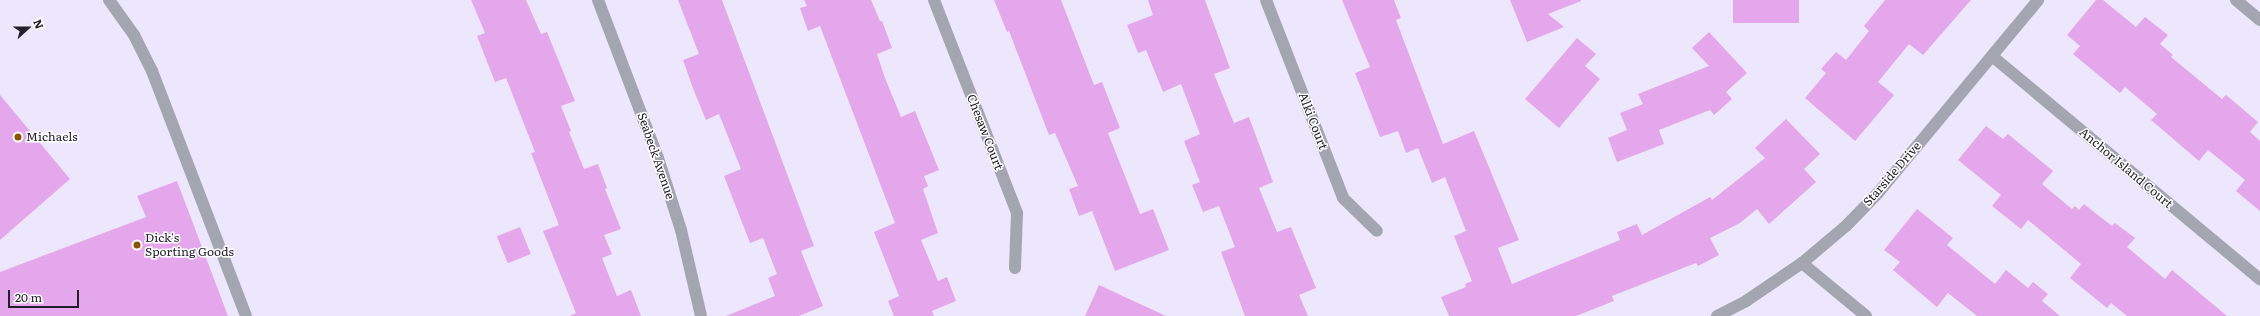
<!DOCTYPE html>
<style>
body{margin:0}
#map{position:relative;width:2260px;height:316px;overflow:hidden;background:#ece7fc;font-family:Literata,serif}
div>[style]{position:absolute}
.building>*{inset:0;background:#e5a7ec;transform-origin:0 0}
.minor>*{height:12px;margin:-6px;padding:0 6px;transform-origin:6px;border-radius:6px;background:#a3a6b1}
.dots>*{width:11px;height:11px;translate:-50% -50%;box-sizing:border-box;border:2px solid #fff;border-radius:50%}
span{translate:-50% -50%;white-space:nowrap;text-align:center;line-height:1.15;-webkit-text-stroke:3px #fff;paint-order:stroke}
.street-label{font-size:12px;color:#222029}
.poi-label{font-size:12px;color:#222029}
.left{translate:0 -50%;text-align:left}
.north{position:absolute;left:8px;top:8px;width:40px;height:40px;-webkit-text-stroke:3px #fff;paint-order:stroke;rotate:69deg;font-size:11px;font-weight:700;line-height:16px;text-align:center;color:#222029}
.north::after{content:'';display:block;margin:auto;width:14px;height:18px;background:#222029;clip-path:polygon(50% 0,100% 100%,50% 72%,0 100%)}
.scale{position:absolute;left:8px;top:290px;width:71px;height:18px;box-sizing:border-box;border:2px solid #222029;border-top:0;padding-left:5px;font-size:12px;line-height:14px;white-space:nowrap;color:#222029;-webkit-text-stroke:3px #fff;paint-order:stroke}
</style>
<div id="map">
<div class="building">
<i style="clip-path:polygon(471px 0,526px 0,541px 34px,547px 32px,575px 101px,561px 106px,571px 131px,569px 132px,584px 169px,598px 164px,607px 188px,605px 189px,621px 229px,604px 235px,612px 254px,602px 258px,617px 296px,631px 290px,641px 316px,570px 316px,576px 313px,543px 231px,559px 225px,531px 153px,535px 152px,506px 78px,495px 82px,477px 36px,485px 33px)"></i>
<i style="clip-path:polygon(678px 0,722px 0,814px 246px,801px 251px,823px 306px,799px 316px,726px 316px,775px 296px,768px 278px,777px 274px,763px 238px,750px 243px,724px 176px,741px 169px,719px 114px,706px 120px,694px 91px,683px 60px,699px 54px)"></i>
<i style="clip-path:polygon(804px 0,871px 0,880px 21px,882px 21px,892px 48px,877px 54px,885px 78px,901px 117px,915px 111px,939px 170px,924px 176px,928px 186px,923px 189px,938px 233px,921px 240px,938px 281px,947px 277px,956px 301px,932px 311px,934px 316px,894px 316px,888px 301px,899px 296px,874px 232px,895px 223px,820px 26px,808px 31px,800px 8px,807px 6px)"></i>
<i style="clip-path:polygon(994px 0,1061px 0,1094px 85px,1102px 82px,1120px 128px,1108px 133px,1140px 214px,1153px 209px,1169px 250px,1115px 271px,1092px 211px,1079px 216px,1069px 189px,1078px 186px,1055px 133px,1049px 135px,1009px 31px,1007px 32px)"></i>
<i style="clip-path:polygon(1148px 0,1205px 0,1230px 68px,1214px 74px,1234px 123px,1249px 117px,1273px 182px,1259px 188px,1277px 232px,1291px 227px,1316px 288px,1299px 295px,1308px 316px,1245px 316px,1221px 252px,1235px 247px,1219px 206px,1203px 212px,1192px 185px,1200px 182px,1184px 141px,1200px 134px,1181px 84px,1163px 92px,1146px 50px,1138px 53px,1127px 25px,1153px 15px)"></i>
<i style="clip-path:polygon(1342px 0,1394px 0,1401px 18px,1396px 20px,1443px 144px,1474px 131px,1519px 240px,1498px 248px,1512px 284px,1620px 240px,1617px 232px,1637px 224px,1642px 235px,1710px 197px,1712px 200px,1765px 158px,1755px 148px,1786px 119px,1820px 154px,1804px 169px,1816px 182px,1769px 224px,1757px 209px,1740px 223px,1710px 238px,1719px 255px,1698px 266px,1696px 263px,1612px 296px,1614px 301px,1576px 316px,1449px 316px,1441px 297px,1466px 287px,1465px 284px,1472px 281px,1454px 236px,1466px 231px,1445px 177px,1432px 183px,1418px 148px,1406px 153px,1398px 131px,1380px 137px,1355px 73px,1370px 67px)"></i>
<i style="clip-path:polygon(1510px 0,1581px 0,1581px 1px,1548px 14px,1564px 27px,1527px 42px)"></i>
<i style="left:1733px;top:0;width:66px;height:23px"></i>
<i style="clip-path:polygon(1885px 0,1971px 0,1923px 55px,1909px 44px,1878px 82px,1894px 95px,1855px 141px,1805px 98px,1826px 73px,1821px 69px,1836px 52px,1846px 60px,1869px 31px,1864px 26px)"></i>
<i style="clip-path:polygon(2096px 0,2103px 0,2136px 27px,2145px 17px,2168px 35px,2160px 44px,2173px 55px,2171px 57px,2222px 99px,2226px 95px,2258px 122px,2250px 132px,2260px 141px,2260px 211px,2236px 191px,2245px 180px,2208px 150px,2199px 161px,2151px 120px,2157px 114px,2125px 87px,2120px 93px,2073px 54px,2080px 46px,2067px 35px)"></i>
<i style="clip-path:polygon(1709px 32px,1747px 73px,1726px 92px,1732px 99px,1714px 115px,1710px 110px,1659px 130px,1664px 144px,1617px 162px,1608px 138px,1627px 130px,1620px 113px,1643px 104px,1638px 94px,1709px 66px,1692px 48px)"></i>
<i style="clip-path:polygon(1577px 38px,1596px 54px,1585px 66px,1600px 79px,1559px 128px,1525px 99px)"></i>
<i style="clip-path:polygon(0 95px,70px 179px,0 240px)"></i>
<i style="clip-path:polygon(1986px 126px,2003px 139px,2008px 134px,2053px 171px,2042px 184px,2072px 209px,2075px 206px,2079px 210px,2084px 204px,2112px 226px,2115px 223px,2135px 238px,2127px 247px,2165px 279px,2172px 270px,2227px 316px,2127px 316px,2111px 303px,2107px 308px,2070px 278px,2081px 264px,2028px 220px,2021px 229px,1992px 206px,2001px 195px,1958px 160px)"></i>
<i style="clip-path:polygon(177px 181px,228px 316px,0 316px,0 272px,146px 217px,137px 196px)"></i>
<i style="clip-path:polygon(1917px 209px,1953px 238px,1947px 245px,1995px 284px,2006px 270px,2028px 288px,2033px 282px,2048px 294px,2042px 301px,2060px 316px,1977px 316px,1948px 293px,1937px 307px,1893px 270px,1900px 262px,1884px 250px)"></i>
<i style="left:520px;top:227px;width:29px;height:25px;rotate:68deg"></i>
<i style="clip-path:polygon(1099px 285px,1166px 316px,1085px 316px)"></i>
</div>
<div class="minor">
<i style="left:109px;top:0;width:43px;rotate:54.5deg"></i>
<i style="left:134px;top:35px;width:40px;rotate:63.4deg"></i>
<i style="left:152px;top:71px;width:262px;rotate:69deg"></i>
<i style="left:598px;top:0;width:169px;rotate:69.2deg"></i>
<i style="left:658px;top:158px;width:76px;rotate:72.3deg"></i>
<i style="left:681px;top:230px;width:88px;rotate:76.9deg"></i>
<i style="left:934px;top:0;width:229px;rotate:68.7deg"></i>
<i style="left:1017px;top:213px;width:55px;rotate:92.1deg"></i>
<i style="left:1266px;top:0;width:212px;rotate:68.7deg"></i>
<i style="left:1343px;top:198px;width:47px;rotate:44.1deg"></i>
<i style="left:2236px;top:0;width:31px;rotate:40deg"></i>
<i style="left:1992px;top:56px;width:349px;rotate:39.8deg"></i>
<i style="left:1802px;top:263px;width:83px;rotate:39.6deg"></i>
<i style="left:1717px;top:316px;width:33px;rotate:-27deg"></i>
<i style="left:1746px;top:301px;width:68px;rotate:-34.2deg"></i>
<i style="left:1802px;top:263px;width:57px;rotate:-40.1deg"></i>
<i style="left:1846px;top:226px;width:46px;rotate:-45.9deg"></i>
<i style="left:1878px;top:193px;width:251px;rotate:-50.3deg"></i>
</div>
<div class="dots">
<i style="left:18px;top:137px;background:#895302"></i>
<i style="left:137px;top:245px;background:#895302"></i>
</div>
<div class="street-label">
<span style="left:1313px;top:121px;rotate:69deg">Alki Court</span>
<span style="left:985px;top:132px;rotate:69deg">Chesaw Court</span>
<span style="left:656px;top:156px;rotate:71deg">Seabeck Avenue</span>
<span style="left:2126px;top:168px;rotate:40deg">Anchor Island Court</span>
<span style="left:1892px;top:174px;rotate:-49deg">Starside Drive</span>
</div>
<div class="poi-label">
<span class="left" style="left:26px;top:137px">Michaels</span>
<span class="left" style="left:145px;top:245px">Dick's<br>Sporting Goods</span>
</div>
<div class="north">N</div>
<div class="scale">20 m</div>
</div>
